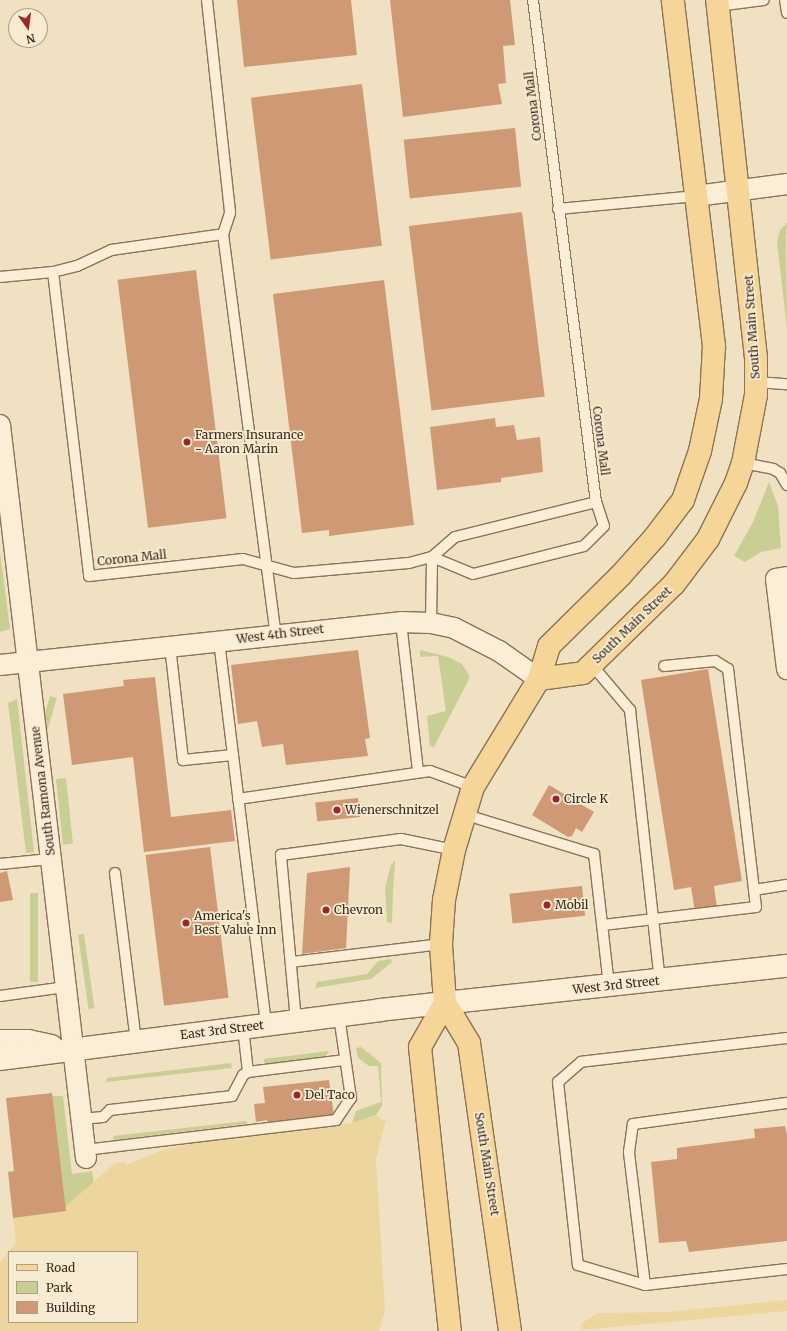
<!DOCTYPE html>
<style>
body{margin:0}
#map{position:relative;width:787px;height:1331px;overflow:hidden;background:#f0e1c2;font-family:Merriweather,serif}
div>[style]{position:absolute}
.green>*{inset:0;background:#c9ce95;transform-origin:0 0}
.sand>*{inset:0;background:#edd69e}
.building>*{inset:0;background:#d09976;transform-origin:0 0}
.roads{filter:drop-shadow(1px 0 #8b7258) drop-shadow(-1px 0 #8b7258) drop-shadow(0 1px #8b7258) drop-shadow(0 -1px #8b7258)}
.lane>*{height:10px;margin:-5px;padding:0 5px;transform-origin:5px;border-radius:5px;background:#faeed6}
.street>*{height:20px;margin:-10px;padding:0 10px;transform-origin:10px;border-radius:10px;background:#faeed6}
.secondary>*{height:22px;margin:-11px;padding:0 11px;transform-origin:11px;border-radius:11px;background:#faeed6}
.primary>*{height:22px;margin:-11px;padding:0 11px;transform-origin:11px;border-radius:11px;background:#f5d598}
.dots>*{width:11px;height:11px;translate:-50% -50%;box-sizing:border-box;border:2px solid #f7ebd2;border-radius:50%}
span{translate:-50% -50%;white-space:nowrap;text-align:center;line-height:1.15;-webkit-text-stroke:3.5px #f7ebd2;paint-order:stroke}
.street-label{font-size:12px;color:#3a2a1d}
.poi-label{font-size:12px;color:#3a2a1d}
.left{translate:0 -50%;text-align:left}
.legend{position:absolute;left:8px;top:1251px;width:130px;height:72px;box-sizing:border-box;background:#f7ebd2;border:1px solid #ab9e8a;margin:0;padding:5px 7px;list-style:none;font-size:12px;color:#3a2a1d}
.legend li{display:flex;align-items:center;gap:8px;height:20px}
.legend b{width:20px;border:1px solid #ab9e8a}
.north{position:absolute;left:8px;top:8px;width:40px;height:40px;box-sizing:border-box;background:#f7ebd2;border:1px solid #ab9e8a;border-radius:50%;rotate:166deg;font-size:11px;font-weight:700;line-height:16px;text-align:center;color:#3a2a1d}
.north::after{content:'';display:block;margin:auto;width:14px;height:18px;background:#9c262a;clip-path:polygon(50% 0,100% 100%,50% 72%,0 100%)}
</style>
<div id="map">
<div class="green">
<i style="clip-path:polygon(787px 223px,786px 235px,787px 328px,777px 242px,780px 230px)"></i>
<i style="clip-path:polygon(769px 482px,778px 506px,781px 548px,761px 552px,745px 562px,734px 556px,753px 522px)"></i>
<i style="clip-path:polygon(0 552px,10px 629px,0 632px)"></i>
<i style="clip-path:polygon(420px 650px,448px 657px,462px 664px,470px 677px,434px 747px,430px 746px,427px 716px,446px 711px,438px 656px,420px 657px)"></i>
<i style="left:50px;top:696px;width:7px;height:68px;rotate:16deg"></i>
<i style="clip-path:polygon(17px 699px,34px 852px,26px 853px,8px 703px)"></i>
<i style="left:66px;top:778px;width:66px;height:10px;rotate:84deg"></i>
<i style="clip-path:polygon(395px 860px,393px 891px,392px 923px,387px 922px,385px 888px,391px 865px)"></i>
<i style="left:30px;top:893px;width:8px;height:89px"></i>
<i style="left:84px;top:934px;width:75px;height:6px;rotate:82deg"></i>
<i style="clip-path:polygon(391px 959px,392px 962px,371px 979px,315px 988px,317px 982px,367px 974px,378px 961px)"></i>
<i style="clip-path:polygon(361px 1047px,381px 1063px,382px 1106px,376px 1115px,352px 1123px,356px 1111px,381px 1102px,378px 1066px,369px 1066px,358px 1058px,356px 1048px)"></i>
<i style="clip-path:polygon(329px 1051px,326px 1056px,266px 1064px,264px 1062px,264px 1059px)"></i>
<i style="clip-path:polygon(231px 1063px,232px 1068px,106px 1082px,107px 1078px)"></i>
<i style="clip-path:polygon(52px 1096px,63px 1096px,72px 1174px,92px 1171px,94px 1184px,65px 1207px)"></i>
<i style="clip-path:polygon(246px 1121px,247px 1124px,114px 1140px,113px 1136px)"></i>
</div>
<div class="sand">
<i style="clip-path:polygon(evenodd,376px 1115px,383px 1120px,386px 1120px,376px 1159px,385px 1311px,379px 1331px,0 1331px,0 1263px,16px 1242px,13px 1218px,65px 1211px,65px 1207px,115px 1163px,125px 1162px,126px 1165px,160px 1151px,198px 1142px,352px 1123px,376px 1115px,9px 1252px,137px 1252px,137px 1322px,9px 1322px,9px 1252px)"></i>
<i style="clip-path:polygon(787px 1300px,787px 1311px,582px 1330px,581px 1324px,597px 1313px,668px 1312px)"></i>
</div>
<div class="building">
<i style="clip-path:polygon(237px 0,351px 0,357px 55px,244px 67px)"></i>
<i style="clip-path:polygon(390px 0,510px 0,515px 45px,503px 46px,506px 83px,498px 84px,502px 104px,403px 117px)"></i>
<i style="left:362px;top:84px;width:163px;height:112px;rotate:83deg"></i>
<i style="left:515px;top:128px;width:59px;height:112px;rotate:84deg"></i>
<i style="left:522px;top:212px;width:186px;height:114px;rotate:83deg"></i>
<i style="left:196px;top:270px;width:250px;height:79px;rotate:83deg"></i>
<i style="clip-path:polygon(384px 280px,414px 525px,329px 536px,329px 530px,302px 533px,273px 294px)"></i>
<i style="clip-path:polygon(495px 418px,496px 427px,514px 425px,517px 440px,540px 437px,543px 472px,501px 478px,501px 482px,437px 490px,430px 427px)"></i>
<i style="clip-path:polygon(358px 650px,370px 738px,365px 739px,368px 756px,286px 765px,283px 744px,262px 747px,257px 721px,238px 724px,231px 665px)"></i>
<i style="clip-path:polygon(708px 669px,742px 881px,714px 886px,717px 909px,695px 912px,691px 887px,674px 890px,641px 680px)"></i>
<i style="clip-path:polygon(155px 677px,171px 817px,231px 810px,235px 841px,144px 852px,133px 757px,72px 765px,63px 694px,124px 686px,123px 680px)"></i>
<i style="clip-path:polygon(549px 785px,594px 812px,582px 832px,576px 828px,572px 836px,568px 837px,532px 815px)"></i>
<i style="left:358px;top:798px;width:19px;height:43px;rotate:84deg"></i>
<i style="left:210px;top:847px;width:152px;height:65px;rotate:83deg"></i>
<i style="clip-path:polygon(350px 867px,346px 948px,302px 954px,307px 873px)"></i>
<i style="clip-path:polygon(7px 871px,13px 900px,0 902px,0 873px)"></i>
<i style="left:582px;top:886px;width:30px;height:73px;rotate:84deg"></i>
<i style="clip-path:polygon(329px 1080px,334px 1116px,268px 1124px,267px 1120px,256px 1122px,254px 1104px,265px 1103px,263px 1087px)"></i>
<i style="clip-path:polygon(52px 1093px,66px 1211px,13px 1218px,8px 1172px,14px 1171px,6px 1098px)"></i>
<i style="clip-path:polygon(785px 1126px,787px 1135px,787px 1241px,689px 1252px,686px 1241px,659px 1243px,651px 1162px,677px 1159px,677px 1148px,755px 1138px,754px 1129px)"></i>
</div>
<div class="roads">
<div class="lane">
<i style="left:207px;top:0;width:214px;rotate:83.8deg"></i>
<i style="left:230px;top:213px;width:22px;rotate:108deg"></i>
<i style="left:223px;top:234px;width:403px;rotate:82.5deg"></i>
<i style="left:785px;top:0;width:13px;rotate:81deg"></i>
<i style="left:717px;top:6px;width:47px;rotate:-7.3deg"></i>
<i style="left:558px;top:209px;width:139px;rotate:-5.4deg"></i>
<i style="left:53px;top:272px;width:306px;rotate:83.2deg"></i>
<i style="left:89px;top:576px;width:155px;rotate:-6.3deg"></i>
<i style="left:243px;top:559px;width:53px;rotate:15.4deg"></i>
<i style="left:294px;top:573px;width:115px;rotate:-5deg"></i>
<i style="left:409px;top:563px;width:24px;rotate:-15deg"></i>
<i style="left:432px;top:557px;width:30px;rotate:-41deg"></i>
<i style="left:455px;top:537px;width:145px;rotate:-13.9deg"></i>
<i style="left:0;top:277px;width:53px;rotate:-5.4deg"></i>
<i style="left:53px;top:272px;width:25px;rotate:-14deg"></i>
<i style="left:77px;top:266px;width:38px;rotate:-25deg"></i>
<i style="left:111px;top:250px;width:113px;rotate:-8.1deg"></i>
<i style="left:756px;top:382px;width:31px;rotate:4deg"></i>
<i style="left:743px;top:463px;width:31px;rotate:11deg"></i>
<i style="left:773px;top:469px;width:8px;rotate:30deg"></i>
<i style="left:780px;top:473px;width:14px;rotate:60deg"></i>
<i style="left:432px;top:557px;width:44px;rotate:22.5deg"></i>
<i style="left:473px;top:574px;width:114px;rotate:-14.2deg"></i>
<i style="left:584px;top:546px;width:28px;rotate:-45deg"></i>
<i style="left:604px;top:526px;width:25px;rotate:-108deg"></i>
<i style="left:596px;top:502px;width:506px;rotate:-97.15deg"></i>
<i style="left:401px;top:622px;width:151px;rotate:83.5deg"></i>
<i style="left:431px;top:623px;width:66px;rotate:-89.1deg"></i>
<i style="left:219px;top:641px;width:387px;rotate:83deg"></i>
<i style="left:170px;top:646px;width:115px;rotate:83.5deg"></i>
<i style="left:183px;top:760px;width:50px;rotate:-5.7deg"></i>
<i style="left:592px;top:665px;width:59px;rotate:49.8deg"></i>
<i style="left:630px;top:710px;width:272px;rotate:83.7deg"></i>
<i style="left:238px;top:799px;width:194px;rotate:-8.3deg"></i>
<i style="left:430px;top:771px;width:46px;rotate:20.4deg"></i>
<i style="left:463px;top:814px;width:137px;rotate:17deg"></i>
<i style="left:594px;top:854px;width:132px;rotate:83.5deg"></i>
<i style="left:0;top:864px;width:50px;rotate:-5.7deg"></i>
<i style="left:115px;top:873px;width:169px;rotate:82.9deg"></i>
<i style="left:754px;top:890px;width:33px;rotate:-9deg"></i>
<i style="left:603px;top:925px;width:154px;rotate:-6.7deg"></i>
<i style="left:756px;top:907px;width:240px;rotate:-96.7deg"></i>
<i style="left:728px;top:669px;width:15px;rotate:-148deg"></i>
<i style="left:715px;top:661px;width:51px;rotate:174.4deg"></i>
<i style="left:291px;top:962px;width:151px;rotate:-6.8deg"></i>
<i style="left:0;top:996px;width:67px;rotate:-7.8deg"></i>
<i style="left:296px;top:1021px;width:167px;rotate:-95.2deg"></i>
<i style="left:281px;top:855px;width:121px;rotate:-7.6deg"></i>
<i style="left:401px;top:839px;width:54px;rotate:11.7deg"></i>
<i style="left:243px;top:1027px;width:45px;rotate:83.7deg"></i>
<i style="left:787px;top:1038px;width:207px;rotate:173.4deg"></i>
<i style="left:581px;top:1062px;width:30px;rotate:139deg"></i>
<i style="left:558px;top:1082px;width:184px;rotate:83.8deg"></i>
<i style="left:578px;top:1265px;width:70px;rotate:16.6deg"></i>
<i style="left:645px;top:1285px;width:143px;rotate:-6.4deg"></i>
<i style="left:81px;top:1119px;width:22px;rotate:-5deg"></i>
<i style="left:103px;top:1117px;width:10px;rotate:-45deg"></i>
<i style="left:110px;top:1110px;width:123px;rotate:-6.5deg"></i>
<i style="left:232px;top:1096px;width:24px;rotate:-62deg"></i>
<i style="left:243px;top:1075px;width:6px;rotate:-31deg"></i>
<i style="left:248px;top:1072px;width:98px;rotate:-7.1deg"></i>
<i style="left:85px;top:1150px;width:253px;rotate:-6.8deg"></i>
<i style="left:336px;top:1120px;width:27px;rotate:-56deg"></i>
<i style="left:351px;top:1098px;width:83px;rotate:-98.3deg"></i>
<i style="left:645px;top:1285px;width:134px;rotate:-96.9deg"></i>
<i style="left:629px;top:1152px;width:28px;rotate:-82deg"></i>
<i style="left:633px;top:1124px;width:155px;rotate:-7.8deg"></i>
</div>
<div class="street">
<i style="left:696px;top:196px;width:92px;rotate:-7.5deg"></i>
<i style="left:0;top:425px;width:738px;rotate:83.31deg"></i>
<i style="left:787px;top:577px;width:11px;rotate:170deg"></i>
<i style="left:776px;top:579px;width:91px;rotate:83deg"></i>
<i style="left:0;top:665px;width:403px;rotate:-6.1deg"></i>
<i style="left:401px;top:622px;width:30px;rotate:2deg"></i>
<i style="left:431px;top:623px;width:24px;rotate:12deg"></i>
<i style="left:454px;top:628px;width:51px;rotate:27.1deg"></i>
<i style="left:499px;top:651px;width:49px;rotate:35deg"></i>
</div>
<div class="secondary">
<i style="left:0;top:1041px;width:28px"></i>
<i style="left:28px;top:1041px;width:24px;rotate:12deg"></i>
<i style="left:0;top:1059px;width:383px;rotate:-7.3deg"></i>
<i style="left:380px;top:1010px;width:409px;rotate:-6.2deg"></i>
</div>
<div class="primary">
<i style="left:539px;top:679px;width:44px;rotate:-7.8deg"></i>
<i style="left:583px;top:673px;width:127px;rotate:-44.4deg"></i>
<i style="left:674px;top:584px;width:56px;rotate:-52.9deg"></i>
<i style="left:708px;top:539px;width:63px;rotate:-63.4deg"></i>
<i style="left:736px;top:483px;width:21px;rotate:-71deg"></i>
<i style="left:743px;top:463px;width:69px;rotate:-79.2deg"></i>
<i style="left:756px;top:395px;width:37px;rotate:-90deg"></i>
<i style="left:756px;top:358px;width:360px;rotate:-96.2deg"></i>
<i style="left:445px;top:1003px;width:51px;rotate:119.6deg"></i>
<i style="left:420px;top:1047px;width:286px;rotate:84deg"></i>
<i style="left:510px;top:1331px;width:291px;rotate:-98.1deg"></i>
<i style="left:469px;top:1043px;width:47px;rotate:-121deg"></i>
<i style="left:445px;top:1003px;width:59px;rotate:-93.9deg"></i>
<i style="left:441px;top:944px;width:44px;rotate:-86.1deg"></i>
<i style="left:444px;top:900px;width:51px;rotate:-78.7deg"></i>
<i style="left:454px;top:850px;width:66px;rotate:-73.2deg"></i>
<i style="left:473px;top:787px;width:127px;rotate:-58.6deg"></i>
<i style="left:539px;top:679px;width:34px;rotate:-73deg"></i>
<i style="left:549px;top:646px;width:101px;rotate:-44.6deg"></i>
<i style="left:621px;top:575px;width:51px;rotate:-48.2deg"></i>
<i style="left:655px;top:537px;width:46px;rotate:-52.9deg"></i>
<i style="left:683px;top:500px;width:52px;rotate:-70.9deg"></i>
<i style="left:700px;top:451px;width:53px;rotate:-78.1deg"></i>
<i style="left:711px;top:399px;width:53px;rotate:-86.8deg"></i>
<i style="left:714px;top:346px;width:348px;rotate:-96.8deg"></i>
</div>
</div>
<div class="dots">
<i style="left:187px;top:442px;background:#9c262a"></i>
<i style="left:556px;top:799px;background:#9c262a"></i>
<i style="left:337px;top:810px;background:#9c262a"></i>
<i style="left:547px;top:905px;background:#9c262a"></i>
<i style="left:326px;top:910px;background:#9c262a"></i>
<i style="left:186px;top:923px;background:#9c262a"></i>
<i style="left:297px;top:1095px;background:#9c262a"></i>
</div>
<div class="street-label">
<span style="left:533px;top:106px;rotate:-97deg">Corona Mall</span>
<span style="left:752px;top:327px;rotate:-94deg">South Main Street</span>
<span style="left:601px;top:441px;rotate:83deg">Corona Mall</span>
<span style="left:132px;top:558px;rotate:-6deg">Corona Mall</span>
<span style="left:632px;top:625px;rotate:-44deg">South Main Street</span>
<span style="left:280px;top:634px;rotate:-7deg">West 4th Street</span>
<span style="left:43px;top:791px;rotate:-97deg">South Ramona Avenue</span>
<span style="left:616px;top:985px;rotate:-6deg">West 3rd Street</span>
<span style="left:222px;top:1030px;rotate:-7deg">East 3rd Street</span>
<span style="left:487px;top:1164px;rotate:81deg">South Main Street</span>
</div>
<div class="poi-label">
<span class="left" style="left:195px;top:442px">Farmers Insurance<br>- Aaron Marin</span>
<span class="left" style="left:564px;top:799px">Circle K</span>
<span class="left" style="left:345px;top:810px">Wienerschnitzel</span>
<span class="left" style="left:555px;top:905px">Mobil</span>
<span class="left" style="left:334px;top:910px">Chevron</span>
<span class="left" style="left:194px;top:923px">America's<br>Best Value Inn</span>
<span class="left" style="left:305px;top:1095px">Del Taco</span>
</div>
<ul class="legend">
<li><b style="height:5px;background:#f5d598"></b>Road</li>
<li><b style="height:11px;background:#c9ce95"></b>Park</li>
<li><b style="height:11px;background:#d09976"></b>Building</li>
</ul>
<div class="north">N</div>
</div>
